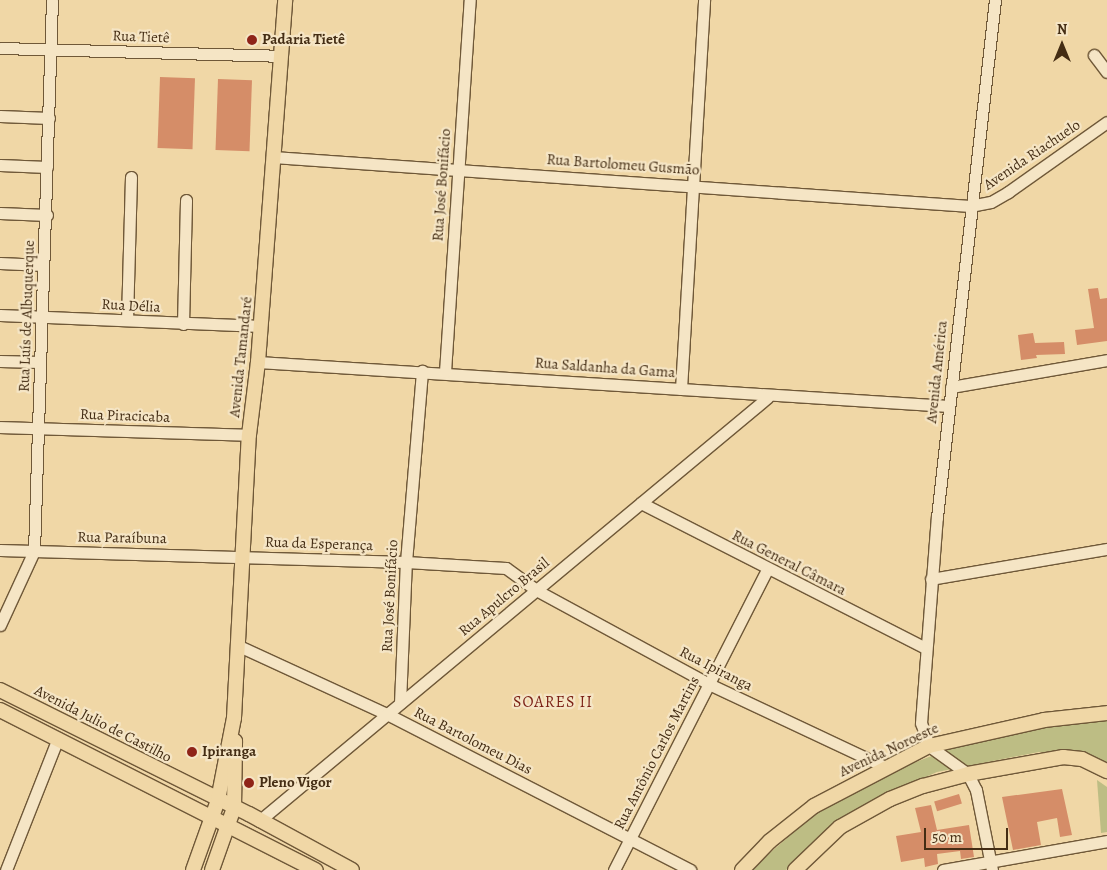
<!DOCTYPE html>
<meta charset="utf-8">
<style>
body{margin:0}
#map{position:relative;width:1107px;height:870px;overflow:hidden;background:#f0d7a6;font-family:Alegreya,serif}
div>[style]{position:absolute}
.green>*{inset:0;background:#bdbd84}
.building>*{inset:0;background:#d58d68;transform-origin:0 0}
.roads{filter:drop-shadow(1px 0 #6f5838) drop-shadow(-1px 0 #6f5838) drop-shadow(0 1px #6f5838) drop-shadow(0 -1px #6f5838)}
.minor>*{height:11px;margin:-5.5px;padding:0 5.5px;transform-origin:5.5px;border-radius:5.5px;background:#f5e5c5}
.major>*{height:14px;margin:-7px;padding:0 7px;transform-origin:7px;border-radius:7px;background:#f0d7a6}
.dots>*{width:14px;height:14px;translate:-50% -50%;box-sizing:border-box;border:2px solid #f5e5c5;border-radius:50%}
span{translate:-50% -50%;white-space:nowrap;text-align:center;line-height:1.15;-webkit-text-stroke:4.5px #f5e5c5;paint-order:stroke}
.street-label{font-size:15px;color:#442d14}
.poi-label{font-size:15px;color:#442d14;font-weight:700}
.left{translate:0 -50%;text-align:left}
.neighbourhood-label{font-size:16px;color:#7a1f14;letter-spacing:1px}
.north{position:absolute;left:1037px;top:20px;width:50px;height:50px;-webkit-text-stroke:4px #f5e5c5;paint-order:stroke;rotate:0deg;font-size:14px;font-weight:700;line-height:20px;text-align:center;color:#442d14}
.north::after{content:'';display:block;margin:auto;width:18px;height:22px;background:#442d14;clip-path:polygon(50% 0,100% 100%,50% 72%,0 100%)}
.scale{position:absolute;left:924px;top:828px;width:84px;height:22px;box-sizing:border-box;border:2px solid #442d14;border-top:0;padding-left:6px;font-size:15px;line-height:18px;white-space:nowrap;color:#442d14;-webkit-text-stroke:4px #f5e5c5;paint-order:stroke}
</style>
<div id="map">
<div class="green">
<i style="clip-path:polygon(1107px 720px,1107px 764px,1098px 759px,1064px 752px,1039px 752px,937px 772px,885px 795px,814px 843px,786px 870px,750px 870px,816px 813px,890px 772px,960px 745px,1047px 726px)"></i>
<i style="clip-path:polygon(1097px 780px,1107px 787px,1107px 832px,1101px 833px)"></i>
</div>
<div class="building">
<i style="left:160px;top:77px;width:35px;height:71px;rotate:2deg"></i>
<i style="left:218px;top:79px;width:34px;height:71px;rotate:2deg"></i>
<i style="clip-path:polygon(1098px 288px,1100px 299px,1107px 298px,1107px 341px,1077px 345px,1075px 330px,1094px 328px,1088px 289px)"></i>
<i style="clip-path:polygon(1033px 333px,1035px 343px,1064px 342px,1065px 354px,1036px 355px,1037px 358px,1021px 360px,1018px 335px)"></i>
<i style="clip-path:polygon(1062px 789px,1072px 835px,1060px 837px,1057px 818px,1037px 822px,1041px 845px,1013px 850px,1002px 797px)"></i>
<i style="left:959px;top:794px;width:10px;height:26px;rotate:73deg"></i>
<i style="clip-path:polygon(931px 805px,937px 830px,969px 825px,974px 857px,961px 859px,960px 851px,937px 854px,938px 864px,925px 867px,924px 858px,901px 862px,896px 836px,921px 832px,915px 808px)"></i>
</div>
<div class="roads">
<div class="minor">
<i style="left:0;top:48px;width:280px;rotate:1.6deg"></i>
<i style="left:1094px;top:55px;width:21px;rotate:53deg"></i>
<i style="left:0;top:116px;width:49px;rotate:2.3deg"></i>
<i style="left:273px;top:157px;width:699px;rotate:4.02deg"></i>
<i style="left:970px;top:206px;width:21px;rotate:-11deg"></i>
<i style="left:991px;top:202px;width:20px;rotate:-30deg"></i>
<i style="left:1008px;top:192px;width:121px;rotate:-35.3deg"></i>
<i style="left:0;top:165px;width:47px;rotate:2.4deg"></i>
<i style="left:0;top:213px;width:47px;rotate:2.4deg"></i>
<i style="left:0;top:263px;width:43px;rotate:2.7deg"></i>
<i style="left:0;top:315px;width:261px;rotate:2.4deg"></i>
<i style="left:127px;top:320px;width:143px;rotate:-88.4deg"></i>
<i style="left:183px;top:324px;width:124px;rotate:-88.6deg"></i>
<i style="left:0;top:361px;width:40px;rotate:1.4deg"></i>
<i style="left:258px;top:362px;width:692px;rotate:3.64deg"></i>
<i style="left:445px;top:372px;width:373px;rotate:-86.2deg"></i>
<i style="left:951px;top:387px;width:158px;rotate:-9.8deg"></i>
<i style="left:681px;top:389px;width:390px;rotate:-86.6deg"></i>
<i style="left:0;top:427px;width:249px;rotate:1.8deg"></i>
<i style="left:641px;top:503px;width:319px;rotate:27deg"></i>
<i style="left:0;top:550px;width:406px;rotate:1.7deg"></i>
<i style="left:406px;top:562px;width:100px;rotate:3.4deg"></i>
<i style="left:506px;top:568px;width:37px;rotate:36deg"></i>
<i style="left:536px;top:590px;width:197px;rotate:28.5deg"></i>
<i style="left:709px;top:684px;width:195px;rotate:25.2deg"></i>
<i style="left:931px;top:579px;width:179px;rotate:-9.7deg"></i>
<i style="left:0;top:625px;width:81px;rotate:-65.3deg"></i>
<i style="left:34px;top:551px;width:551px;rotate:-88.13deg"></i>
<i style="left:239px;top:646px;width:163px;rotate:24.7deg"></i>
<i style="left:387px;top:714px;width:341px;rotate:27.2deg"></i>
<i style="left:400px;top:703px;width:141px;rotate:-87.6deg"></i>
<i style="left:406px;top:562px;width:192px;rotate:-85.2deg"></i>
<i style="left:259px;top:821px;width:662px;rotate:-39.79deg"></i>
<i style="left:6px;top:870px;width:142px;rotate:-68.5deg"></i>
<i style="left:614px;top:870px;width:337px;rotate:-63deg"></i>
<i style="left:943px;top:870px;width:167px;rotate:-10deg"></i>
<i style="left:992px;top:870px;width:82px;rotate:-101.3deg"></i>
<i style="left:976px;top:790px;width:18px;rotate:-117deg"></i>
<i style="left:968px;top:774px;width:48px;rotate:-144.3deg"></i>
<i style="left:929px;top:746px;width:24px;rotate:-109deg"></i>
<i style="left:921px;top:723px;width:207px;rotate:-85.6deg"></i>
<i style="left:937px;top:517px;width:520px;rotate:-83.6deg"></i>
</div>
<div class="major">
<i style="left:0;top:690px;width:278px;rotate:26.5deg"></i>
<i style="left:249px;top:814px;width:117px;rotate:28.5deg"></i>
<i style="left:0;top:710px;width:354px;rotate:26.9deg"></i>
<i style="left:193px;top:870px;width:74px;rotate:-70.3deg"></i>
<i style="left:218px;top:800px;width:84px;rotate:-79deg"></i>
<i style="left:234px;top:718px;width:283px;rotate:-87deg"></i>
<i style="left:249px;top:435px;width:74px;rotate:-83deg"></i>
<i style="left:258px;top:362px;width:363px;rotate:-85.7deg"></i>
<i style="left:212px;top:870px;width:66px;rotate:-70.5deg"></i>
<i style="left:234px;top:808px;width:67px;rotate:-89.1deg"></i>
<i style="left:742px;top:870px;width:40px;rotate:-46deg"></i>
<i style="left:770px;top:841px;width:56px;rotate:-38.5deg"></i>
<i style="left:814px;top:806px;width:130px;rotate:-27.6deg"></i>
<i style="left:929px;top:746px;width:118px;rotate:-12.7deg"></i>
<i style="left:1044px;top:720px;width:63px;rotate:-6.3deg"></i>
<i style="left:795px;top:870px;width:62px;rotate:-43.7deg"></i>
<i style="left:840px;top:827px;width:57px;rotate:-29.2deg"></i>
<i style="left:890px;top:799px;width:35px;rotate:-22deg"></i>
<i style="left:923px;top:786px;width:47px;rotate:-14.9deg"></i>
<i style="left:968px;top:774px;width:97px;rotate:-10.1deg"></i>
<i style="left:1063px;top:757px;width:19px;rotate:6deg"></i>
<i style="left:1082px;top:759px;width:28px;rotate:26deg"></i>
</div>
</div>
<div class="dots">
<i style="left:252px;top:40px;background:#8f2418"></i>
<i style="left:192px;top:752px;background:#8f2418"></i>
<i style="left:249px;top:783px;background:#8f2418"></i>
</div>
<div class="street-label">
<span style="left:141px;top:37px;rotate:2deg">Rua Tietê</span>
<span style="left:1032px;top:155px;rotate:-34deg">Avenida Riachuelo</span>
<span style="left:623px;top:165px;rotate:4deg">Rua Bartolomeu Gusmão</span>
<span style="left:442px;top:185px;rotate:-86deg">Rua José Bonifácio</span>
<span style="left:131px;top:306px;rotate:3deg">Rua Délia</span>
<span style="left:27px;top:316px;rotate:-88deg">Rua Luís de Albuquerque</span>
<span style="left:241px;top:357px;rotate:-84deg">Avenida Tamandaré</span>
<span style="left:605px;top:368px;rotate:4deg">Rua Saldanha da Gama</span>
<span style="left:937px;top:372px;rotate:-84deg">Avenida América</span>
<span style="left:125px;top:416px;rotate:2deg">Rua Piracicaba</span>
<span style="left:122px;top:538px;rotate:1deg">Rua Paraíbuna</span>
<span style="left:319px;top:544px;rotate:2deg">Rua da Esperança</span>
<span style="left:789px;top:563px;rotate:27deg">Rua General Câmara</span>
<span style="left:390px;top:596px;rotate:-87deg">Rua José Bonifácio</span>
<span style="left:504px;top:597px;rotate:-40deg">Rua Apulcro Brasil</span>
<span style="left:716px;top:669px;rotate:27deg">Rua Ipiranga</span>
<span style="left:103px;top:724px;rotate:27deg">Avenida Julio de Castilho</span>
<span style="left:473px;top:741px;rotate:27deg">Rua Bartolomeu Dias</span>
<span style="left:889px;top:750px;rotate:-25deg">Avenida Noroeste</span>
<span style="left:657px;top:753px;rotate:-63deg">Rua Antônio Carlos Martins</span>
</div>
<div class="poi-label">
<span class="left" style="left:262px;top:40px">Padaria Tietê</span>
<span class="left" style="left:202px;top:752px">Ipiranga</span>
<span class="left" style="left:259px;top:783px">Pleno Vigor</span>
</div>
<div class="neighbourhood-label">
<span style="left:553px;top:702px">SOARES II</span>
</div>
<div class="north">N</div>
<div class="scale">50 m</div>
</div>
